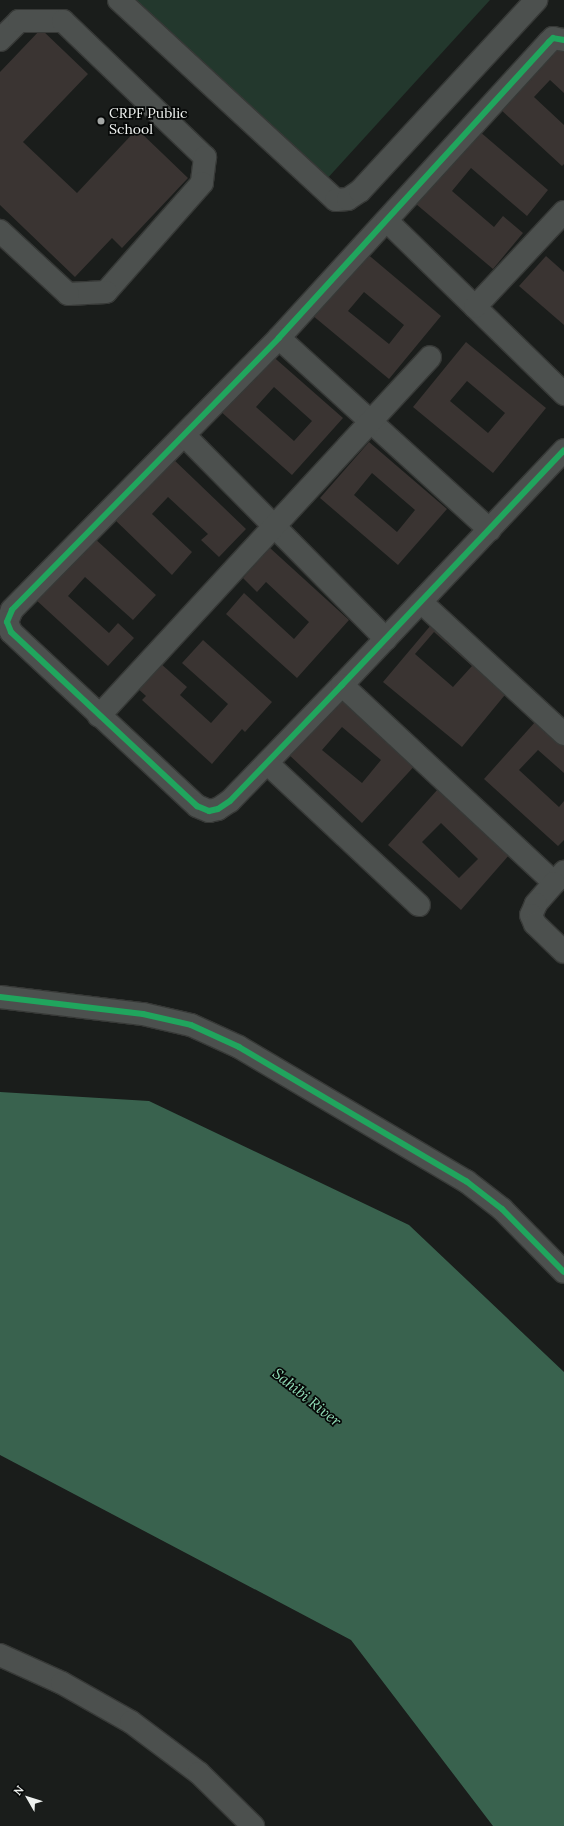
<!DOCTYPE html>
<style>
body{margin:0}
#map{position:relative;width:564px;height:1826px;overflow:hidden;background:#1a1d1b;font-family:Lora,serif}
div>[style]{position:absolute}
.green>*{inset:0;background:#23382d}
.water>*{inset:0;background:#39624e}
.building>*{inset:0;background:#3a3432}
.roads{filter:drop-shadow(1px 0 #373937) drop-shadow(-1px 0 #373937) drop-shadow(0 1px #373937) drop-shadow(0 -1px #373937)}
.minor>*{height:22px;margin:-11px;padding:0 11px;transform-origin:11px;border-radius:11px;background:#4c504e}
.cycleway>*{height:6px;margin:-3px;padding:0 3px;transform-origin:3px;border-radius:3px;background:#20a55d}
.dots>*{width:11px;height:11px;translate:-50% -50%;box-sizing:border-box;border:2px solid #060807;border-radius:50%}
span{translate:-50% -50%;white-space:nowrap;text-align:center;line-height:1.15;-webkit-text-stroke:3.5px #060807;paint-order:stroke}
.poi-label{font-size:14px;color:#eef1ef}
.left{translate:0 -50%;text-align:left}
.water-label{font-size:15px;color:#91ddb7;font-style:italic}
.north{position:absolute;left:8px;top:1778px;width:40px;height:40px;-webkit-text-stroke:3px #060807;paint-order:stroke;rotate:309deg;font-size:11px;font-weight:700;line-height:16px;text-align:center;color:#eef1ef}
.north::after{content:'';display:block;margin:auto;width:14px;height:18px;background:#eef1ef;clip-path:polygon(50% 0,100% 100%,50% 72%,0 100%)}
</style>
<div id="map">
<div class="green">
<i style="clip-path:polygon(133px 0,490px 0,325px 181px)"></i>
</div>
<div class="water">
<i style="clip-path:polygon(0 1092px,149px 1101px,409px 1225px,564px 1372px,564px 1826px,493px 1826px,351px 1640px,0 1455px)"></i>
</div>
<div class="building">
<i style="clip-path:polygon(41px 29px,88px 74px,23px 142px,77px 193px,137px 129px,188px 178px,122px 248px,112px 238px,75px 277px,0 205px,0 72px)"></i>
<i style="clip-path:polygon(558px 44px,564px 50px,564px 93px,550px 80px,534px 97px,564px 125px,564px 164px,562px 166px,499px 108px)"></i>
<i style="clip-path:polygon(479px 131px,548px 190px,527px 216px,471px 168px,452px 191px,494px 227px,503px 216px,523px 233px,493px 269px,416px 204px)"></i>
<i style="clip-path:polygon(evenodd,365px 252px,441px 316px,389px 379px,312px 315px,365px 252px,364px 292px,404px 325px,389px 344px,348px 311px,364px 292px)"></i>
<i style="clip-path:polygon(546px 256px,564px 272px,564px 325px,519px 286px)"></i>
<i style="clip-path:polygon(evenodd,466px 342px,546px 408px,493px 473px,413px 407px,466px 342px,467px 381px,505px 413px,488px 433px,450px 401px,467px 381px)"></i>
<i style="clip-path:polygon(evenodd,269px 353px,343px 418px,292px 475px,219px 410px,269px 353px,274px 387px,312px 421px,294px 441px,256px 407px,274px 387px)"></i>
<i style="clip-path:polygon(evenodd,369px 442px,447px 509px,398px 565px,320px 498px,369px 442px,372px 473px,415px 510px,397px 532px,354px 495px,372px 473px)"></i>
<i style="clip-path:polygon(171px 457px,246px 529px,219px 557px,201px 540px,208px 534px,168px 497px,152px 514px,192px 552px,172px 575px,113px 518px)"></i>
<i style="clip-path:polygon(92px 536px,156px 595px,133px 620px,85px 577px,68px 596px,109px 633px,118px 623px,134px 638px,108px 666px,35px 599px)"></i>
<i style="clip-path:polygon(270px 548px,349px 620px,297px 678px,226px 614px,244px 593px,294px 639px,309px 622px,266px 582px,257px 592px,243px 578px)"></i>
<i style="clip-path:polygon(evenodd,431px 625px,509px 690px,462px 747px,383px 682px,431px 625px,434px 632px,472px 666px,453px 687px,415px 654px,434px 632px)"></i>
<i style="clip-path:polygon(203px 640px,272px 702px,245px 732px,242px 729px,212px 764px,142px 700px,146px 696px,137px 688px,160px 663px,187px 687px,180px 695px,211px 723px,228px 704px,182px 663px)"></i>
<i style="clip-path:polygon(evenodd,344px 692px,419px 761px,362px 823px,287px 753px,344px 692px,342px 727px,381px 760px,362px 783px,322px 750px,342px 727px)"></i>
<i style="clip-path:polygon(536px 721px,564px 746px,564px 773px,538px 750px,519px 770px,559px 807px,564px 801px,564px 840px,558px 846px,484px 779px)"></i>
<i style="clip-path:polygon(evenodd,438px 789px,510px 854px,461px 910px,388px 845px,438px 789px,441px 823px,478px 859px,459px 878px,422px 842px,441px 823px)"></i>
</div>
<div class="roads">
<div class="minor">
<i style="left:119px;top:0;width:295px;rotate:42.7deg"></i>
<i style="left:336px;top:200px;width:12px;rotate:-5deg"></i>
<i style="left:348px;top:199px;width:14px;rotate:-34deg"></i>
<i style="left:360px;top:191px;width:260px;rotate:-47.3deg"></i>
<i style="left:0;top:40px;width:27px;rotate:-45deg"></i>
<i style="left:19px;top:21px;width:44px"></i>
<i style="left:63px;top:21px;width:197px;rotate:43.8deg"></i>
<i style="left:205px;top:157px;width:26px;rotate:97deg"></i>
<i style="left:202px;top:183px;width:145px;rotate:131.4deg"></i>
<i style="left:106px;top:292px;width:38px;rotate:177deg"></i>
<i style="left:68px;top:294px;width:93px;rotate:-137.2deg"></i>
<i style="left:564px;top:40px;width:11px;rotate:-170deg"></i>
<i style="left:553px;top:38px;width:6px;rotate:135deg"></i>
<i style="left:549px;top:42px;width:401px;rotate:132.4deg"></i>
<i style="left:279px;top:338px;width:381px;rotate:134.5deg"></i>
<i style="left:12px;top:610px;width:13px;rotate:113deg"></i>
<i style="left:7px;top:622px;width:11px;rotate:68deg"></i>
<i style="left:11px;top:632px;width:255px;rotate:43.1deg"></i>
<i style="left:197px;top:806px;width:13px;rotate:23deg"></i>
<i style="left:209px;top:811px;width:9px;rotate:-13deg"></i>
<i style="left:218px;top:809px;width:14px;rotate:-34deg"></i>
<i style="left:230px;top:801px;width:161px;rotate:-46deg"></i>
<i style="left:342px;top:685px;width:323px;rotate:-46.6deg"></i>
<i style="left:387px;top:221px;width:248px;rotate:44.3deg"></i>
<i style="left:475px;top:307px;width:130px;rotate:-46.9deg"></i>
<i style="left:279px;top:338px;width:285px;rotate:42.3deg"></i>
<i style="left:184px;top:435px;width:287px;rotate:45.3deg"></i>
<i style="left:421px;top:602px;width:195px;rotate:42.7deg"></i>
<i style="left:342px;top:685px;width:290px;rotate:43deg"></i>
<i style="left:554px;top:883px;width:15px;rotate:-48deg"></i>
<i style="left:99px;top:716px;width:488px;rotate:-47.3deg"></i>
<i style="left:267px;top:763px;width:208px;rotate:43.1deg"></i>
<i style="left:554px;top:883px;width:28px;rotate:131deg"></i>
<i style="left:536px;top:904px;width:12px;rotate:114deg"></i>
<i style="left:531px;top:915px;width:10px;rotate:66deg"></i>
<i style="left:535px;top:924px;width:40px;rotate:44deg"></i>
<i style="left:0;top:997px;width:144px;rotate:6.8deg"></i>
<i style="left:143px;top:1014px;width:49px;rotate:12.9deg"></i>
<i style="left:191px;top:1025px;width:53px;rotate:24.6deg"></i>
<i style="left:239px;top:1047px;width:264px;rotate:30.6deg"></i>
<i style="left:466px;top:1181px;width:46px;rotate:37.9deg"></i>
<i style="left:502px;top:1209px;width:88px;rotate:45.5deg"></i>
<i style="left:0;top:1655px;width:68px;rotate:24.3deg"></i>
<i style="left:62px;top:1683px;width:79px;rotate:29.5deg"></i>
<i style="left:131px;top:1722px;width:85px;rotate:36.9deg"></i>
<i style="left:199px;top:1773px;width:76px;rotate:44.5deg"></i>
</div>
</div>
<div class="cycleway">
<i style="left:564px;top:40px;width:11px;rotate:-170deg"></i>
<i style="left:553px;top:38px;width:6px;rotate:135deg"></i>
<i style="left:549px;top:42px;width:401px;rotate:132.4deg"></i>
<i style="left:279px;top:338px;width:381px;rotate:134.5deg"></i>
<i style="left:12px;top:610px;width:13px;rotate:113deg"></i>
<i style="left:7px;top:622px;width:11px;rotate:68deg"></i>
<i style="left:11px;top:632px;width:255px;rotate:43.1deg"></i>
<i style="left:197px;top:806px;width:13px;rotate:23deg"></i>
<i style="left:209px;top:811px;width:9px;rotate:-13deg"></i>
<i style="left:218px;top:809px;width:14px;rotate:-34deg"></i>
<i style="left:230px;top:801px;width:161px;rotate:-46deg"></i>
<i style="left:342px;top:685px;width:323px;rotate:-46.6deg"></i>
<i style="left:0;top:997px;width:144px;rotate:6.8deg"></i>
<i style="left:143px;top:1014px;width:49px;rotate:12.9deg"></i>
<i style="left:191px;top:1025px;width:53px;rotate:24.6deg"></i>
<i style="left:239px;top:1047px;width:264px;rotate:30.6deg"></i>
<i style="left:466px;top:1181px;width:46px;rotate:37.9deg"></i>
<i style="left:502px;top:1209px;width:88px;rotate:45.5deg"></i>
</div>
<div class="dots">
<i style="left:101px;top:121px;background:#a4a7a5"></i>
</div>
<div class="poi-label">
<span class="left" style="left:109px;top:121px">CRPF Public<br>School</span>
</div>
<div class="water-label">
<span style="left:307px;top:1397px;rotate:39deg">Sahibi River</span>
</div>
<div class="north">N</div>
</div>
